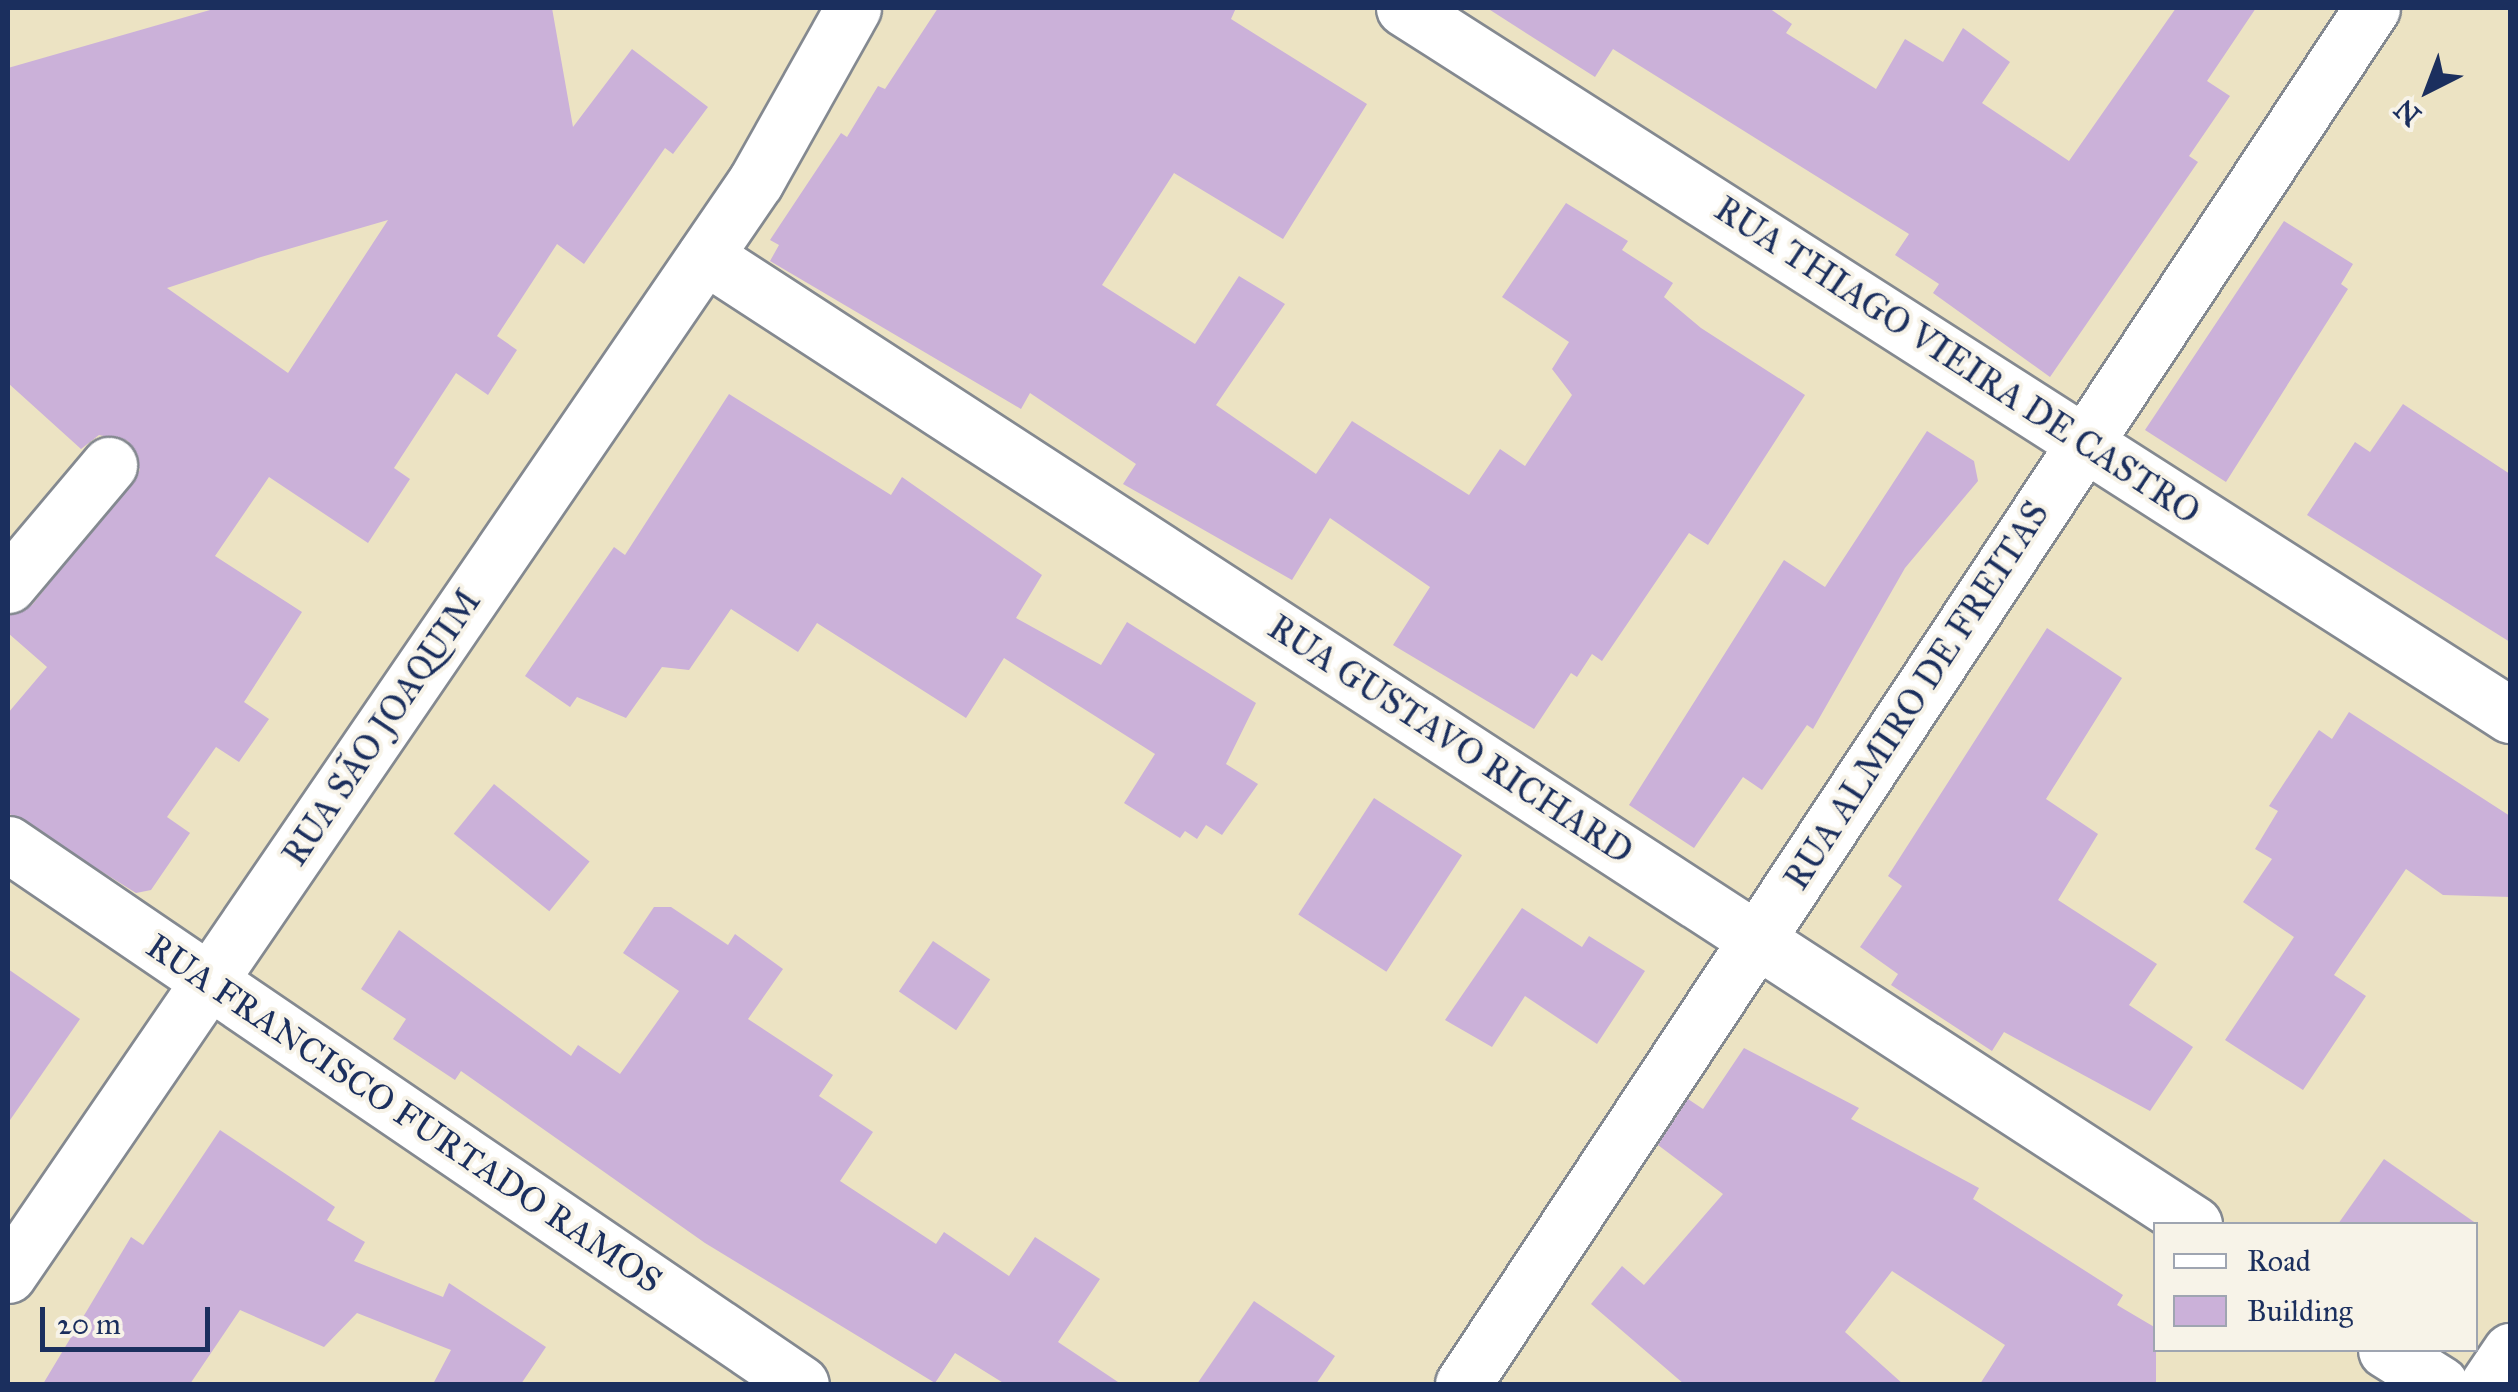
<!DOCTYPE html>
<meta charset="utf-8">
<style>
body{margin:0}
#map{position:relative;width:2518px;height:1392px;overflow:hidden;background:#ece3c3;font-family:"IM FELL Great Primer",serif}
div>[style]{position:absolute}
.building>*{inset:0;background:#cbb1d9;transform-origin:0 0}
.roads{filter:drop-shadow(2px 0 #848990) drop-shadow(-2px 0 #848990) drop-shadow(0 2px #848990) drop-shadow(0 -2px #848990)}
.minor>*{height:55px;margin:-27.5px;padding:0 27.5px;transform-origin:27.5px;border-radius:27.5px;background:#fff}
.major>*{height:55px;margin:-27.5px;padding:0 27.5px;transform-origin:27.5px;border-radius:27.5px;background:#fff}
span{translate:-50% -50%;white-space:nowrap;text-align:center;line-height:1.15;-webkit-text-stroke:8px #f7f3e8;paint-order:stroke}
.street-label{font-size:35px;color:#1b2f5e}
.frame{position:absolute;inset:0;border:10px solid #1b2f5e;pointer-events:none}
.legend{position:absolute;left:2153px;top:1222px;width:325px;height:130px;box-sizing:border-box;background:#f7f3e8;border:2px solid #9fa5b1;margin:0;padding:12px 18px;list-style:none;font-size:30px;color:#1b2f5e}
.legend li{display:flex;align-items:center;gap:20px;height:50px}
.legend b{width:50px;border:2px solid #9fa5b1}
.north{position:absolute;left:2378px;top:40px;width:100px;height:100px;-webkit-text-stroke:8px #f7f3e8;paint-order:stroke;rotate:222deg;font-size:28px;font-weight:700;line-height:40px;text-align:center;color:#1b2f5e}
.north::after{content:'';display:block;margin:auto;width:35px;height:45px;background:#1b2f5e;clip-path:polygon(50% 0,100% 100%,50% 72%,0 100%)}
.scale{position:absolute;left:40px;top:1307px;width:170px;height:45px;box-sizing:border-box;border:5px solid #1b2f5e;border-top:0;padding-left:12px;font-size:30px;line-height:35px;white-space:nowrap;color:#1b2f5e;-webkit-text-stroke:8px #f7f3e8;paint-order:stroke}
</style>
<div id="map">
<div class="building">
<i style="clip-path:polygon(evenodd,217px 8px,552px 8px,573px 127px,632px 49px,708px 107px,673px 154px,665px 148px,584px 264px,557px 244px,497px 336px,517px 350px,488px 395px,456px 373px,394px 468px,410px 479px,368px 543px,269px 477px,215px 556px,302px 612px,244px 702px,269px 719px,239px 762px,216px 747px,167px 817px,190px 833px,151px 890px,136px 893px,8px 813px,8px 713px,47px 667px,8px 633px,8px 615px,32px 605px,140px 470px,128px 441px,99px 435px,81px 449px,8px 383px,8px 68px,217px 8px,388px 220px,288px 373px,167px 288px,261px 257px,388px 220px)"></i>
<i style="clip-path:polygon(938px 8px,1236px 8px,1231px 19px,1367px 104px,1283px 239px,1174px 173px,1102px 285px,1195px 344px,1239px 276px,1285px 304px,1216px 405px,1316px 474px,1352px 421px,1469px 495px,1500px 449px,1525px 466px,1572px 395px,1552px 369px,1569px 342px,1502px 297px,1566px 203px,1628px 241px,1622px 250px,1673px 283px,1664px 297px,1701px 328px,1805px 395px,1708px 545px,1689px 533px,1602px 661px,1592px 654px,1577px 677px,1571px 673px,1534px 729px,1393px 645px,1430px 587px,1330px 518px,1292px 580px,1123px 484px,1136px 464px,1030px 393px,1021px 409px,770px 261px,779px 245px,770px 240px,841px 133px,847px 137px,878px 86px,885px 89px)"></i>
<i style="clip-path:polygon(1487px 8px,1769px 8px,1792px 24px,1786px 33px,1876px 89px,1905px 39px,1943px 62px,1963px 28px,2010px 62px,1982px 103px,2069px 161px,2176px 8px,2256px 8px,2207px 81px,2230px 96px,2189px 156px,2198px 162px,2050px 377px,1933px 293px,1939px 284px,1895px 255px,1909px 234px,1613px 49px,1595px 77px)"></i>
<i style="clip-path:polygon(2284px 221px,2353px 264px,2341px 284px,2348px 289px,2226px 482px,2145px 430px)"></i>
<i style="clip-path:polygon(729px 394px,891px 495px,902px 477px,1042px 575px,1016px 618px,1101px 665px,1127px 622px,1256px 703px,1226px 764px,1258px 784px,1222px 835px,1206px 825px,1197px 839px,1185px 831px,1180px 838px,1124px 803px,1155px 754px,1004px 658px,966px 718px,817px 623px,798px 652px,731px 609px,689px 670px,662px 667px,626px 718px,577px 697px,570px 707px,525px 676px,614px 547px,625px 555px)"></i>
<i style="clip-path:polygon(2403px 404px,2510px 474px,2510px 642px,2307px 515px,2355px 442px,2370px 452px)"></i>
<i style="clip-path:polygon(1927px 431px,1974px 461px,1978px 481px,1905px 568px,1813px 729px,1807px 725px,1762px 790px,1743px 777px,1694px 848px,1629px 805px,1784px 560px,1825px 587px)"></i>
<i style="clip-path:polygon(2047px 628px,2122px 678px,2046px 799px,2098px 834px,2058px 900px,2157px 964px,2129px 1005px,2193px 1047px,2150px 1111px,2004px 1032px,1992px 1051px,1891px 985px,1898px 974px,1860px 947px,1902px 886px,1888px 876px)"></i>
<i style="clip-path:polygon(2349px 712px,2510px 816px,2510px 897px,2443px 895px,2406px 869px,2334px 975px,2366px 996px,2303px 1090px,2225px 1040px,2294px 937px,2243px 902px,2272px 859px,2255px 849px,2278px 811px,2269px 806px,2319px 730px,2332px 739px)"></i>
<i style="left:494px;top:784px;width:123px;height:64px;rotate:39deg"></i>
<i style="left:1374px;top:798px;width:105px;height:139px;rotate:33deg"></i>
<i style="clip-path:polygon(654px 907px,671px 907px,728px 945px,735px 934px,783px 969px,748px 1019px,833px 1075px,819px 1096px,873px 1132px,840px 1181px,936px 1244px,944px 1232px,1009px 1276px,1035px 1237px,1100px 1279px,1058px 1342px,1121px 1384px,1005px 1384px,955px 1353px,935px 1383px,705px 1243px,461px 1071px,455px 1080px,393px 1039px,406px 1019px,361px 989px,399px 930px,571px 1056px,578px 1045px,620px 1074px,679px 991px,623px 953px)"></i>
<i style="clip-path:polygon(1522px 908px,1582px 947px,1589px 936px,1645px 971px,1597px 1044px,1525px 996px,1492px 1047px,1445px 1020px)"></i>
<i style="left:933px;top:941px;width:69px;height:61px;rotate:34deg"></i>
<i style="clip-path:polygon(8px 969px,80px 1019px,8px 1123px)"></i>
<i style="clip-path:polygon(1744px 1048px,1859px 1108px,1851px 1119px,1979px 1188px,1973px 1199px,2123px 1295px,2117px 1305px,2156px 1328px,2156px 1384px,1980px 1384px,2005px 1345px,1892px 1271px,1845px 1332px,1903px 1384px,1684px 1384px,1591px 1304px,1622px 1266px,1644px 1285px,1723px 1194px,1658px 1145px,1688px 1099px,1703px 1109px)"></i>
<i style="clip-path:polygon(220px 1130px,335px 1207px,327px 1220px,365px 1242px,354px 1261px,443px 1297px,449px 1283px,546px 1347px,521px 1384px,433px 1384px,451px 1350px,357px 1313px,324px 1347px,240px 1310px,190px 1384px,43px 1384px,131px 1237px,143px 1245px)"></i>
<i style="clip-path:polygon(2384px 1159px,2477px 1224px,2338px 1224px)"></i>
<i style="clip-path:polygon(1254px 1301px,1335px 1356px,1316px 1384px,1197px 1384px)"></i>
</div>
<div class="roads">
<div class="minor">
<i style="left:1404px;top:8px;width:1313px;rotate:32.59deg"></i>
<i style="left:705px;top:256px;width:1776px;rotate:33.03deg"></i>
<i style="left:8px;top:585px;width:157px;rotate:-49.9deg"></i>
<i style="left:8px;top:844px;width:959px;rotate:34.25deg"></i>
<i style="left:8px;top:1275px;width:1325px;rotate:-55.64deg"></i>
<i style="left:756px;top:181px;width:198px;rotate:-60.7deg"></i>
<i style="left:2386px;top:1350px;width:64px;rotate:32.2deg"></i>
<i style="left:1463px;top:1384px;width:1649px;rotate:-56.55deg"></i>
</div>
<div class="major">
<i style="left:2488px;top:1384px;width:40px;rotate:-56deg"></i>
</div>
</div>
<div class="street-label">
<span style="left:1957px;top:361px;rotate:33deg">RUA THIAGO VIEIRA DE CASTRO</span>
<span style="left:1917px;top:696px;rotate:-57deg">RUA ALMIRO DE FREITAS</span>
<span style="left:382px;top:728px;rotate:-56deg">RUA SÃO JOAQUIM</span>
<span style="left:1450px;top:740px;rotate:33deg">RUA GUSTAVO RICHARD</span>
<span style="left:404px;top:1114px;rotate:34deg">RUA FRANCISCO FURTADO RAMOS</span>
</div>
<div class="frame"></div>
<ul class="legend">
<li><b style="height:12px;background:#fff"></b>Road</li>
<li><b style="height:28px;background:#cbb1d9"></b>Building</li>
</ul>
<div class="north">N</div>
<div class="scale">20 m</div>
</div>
